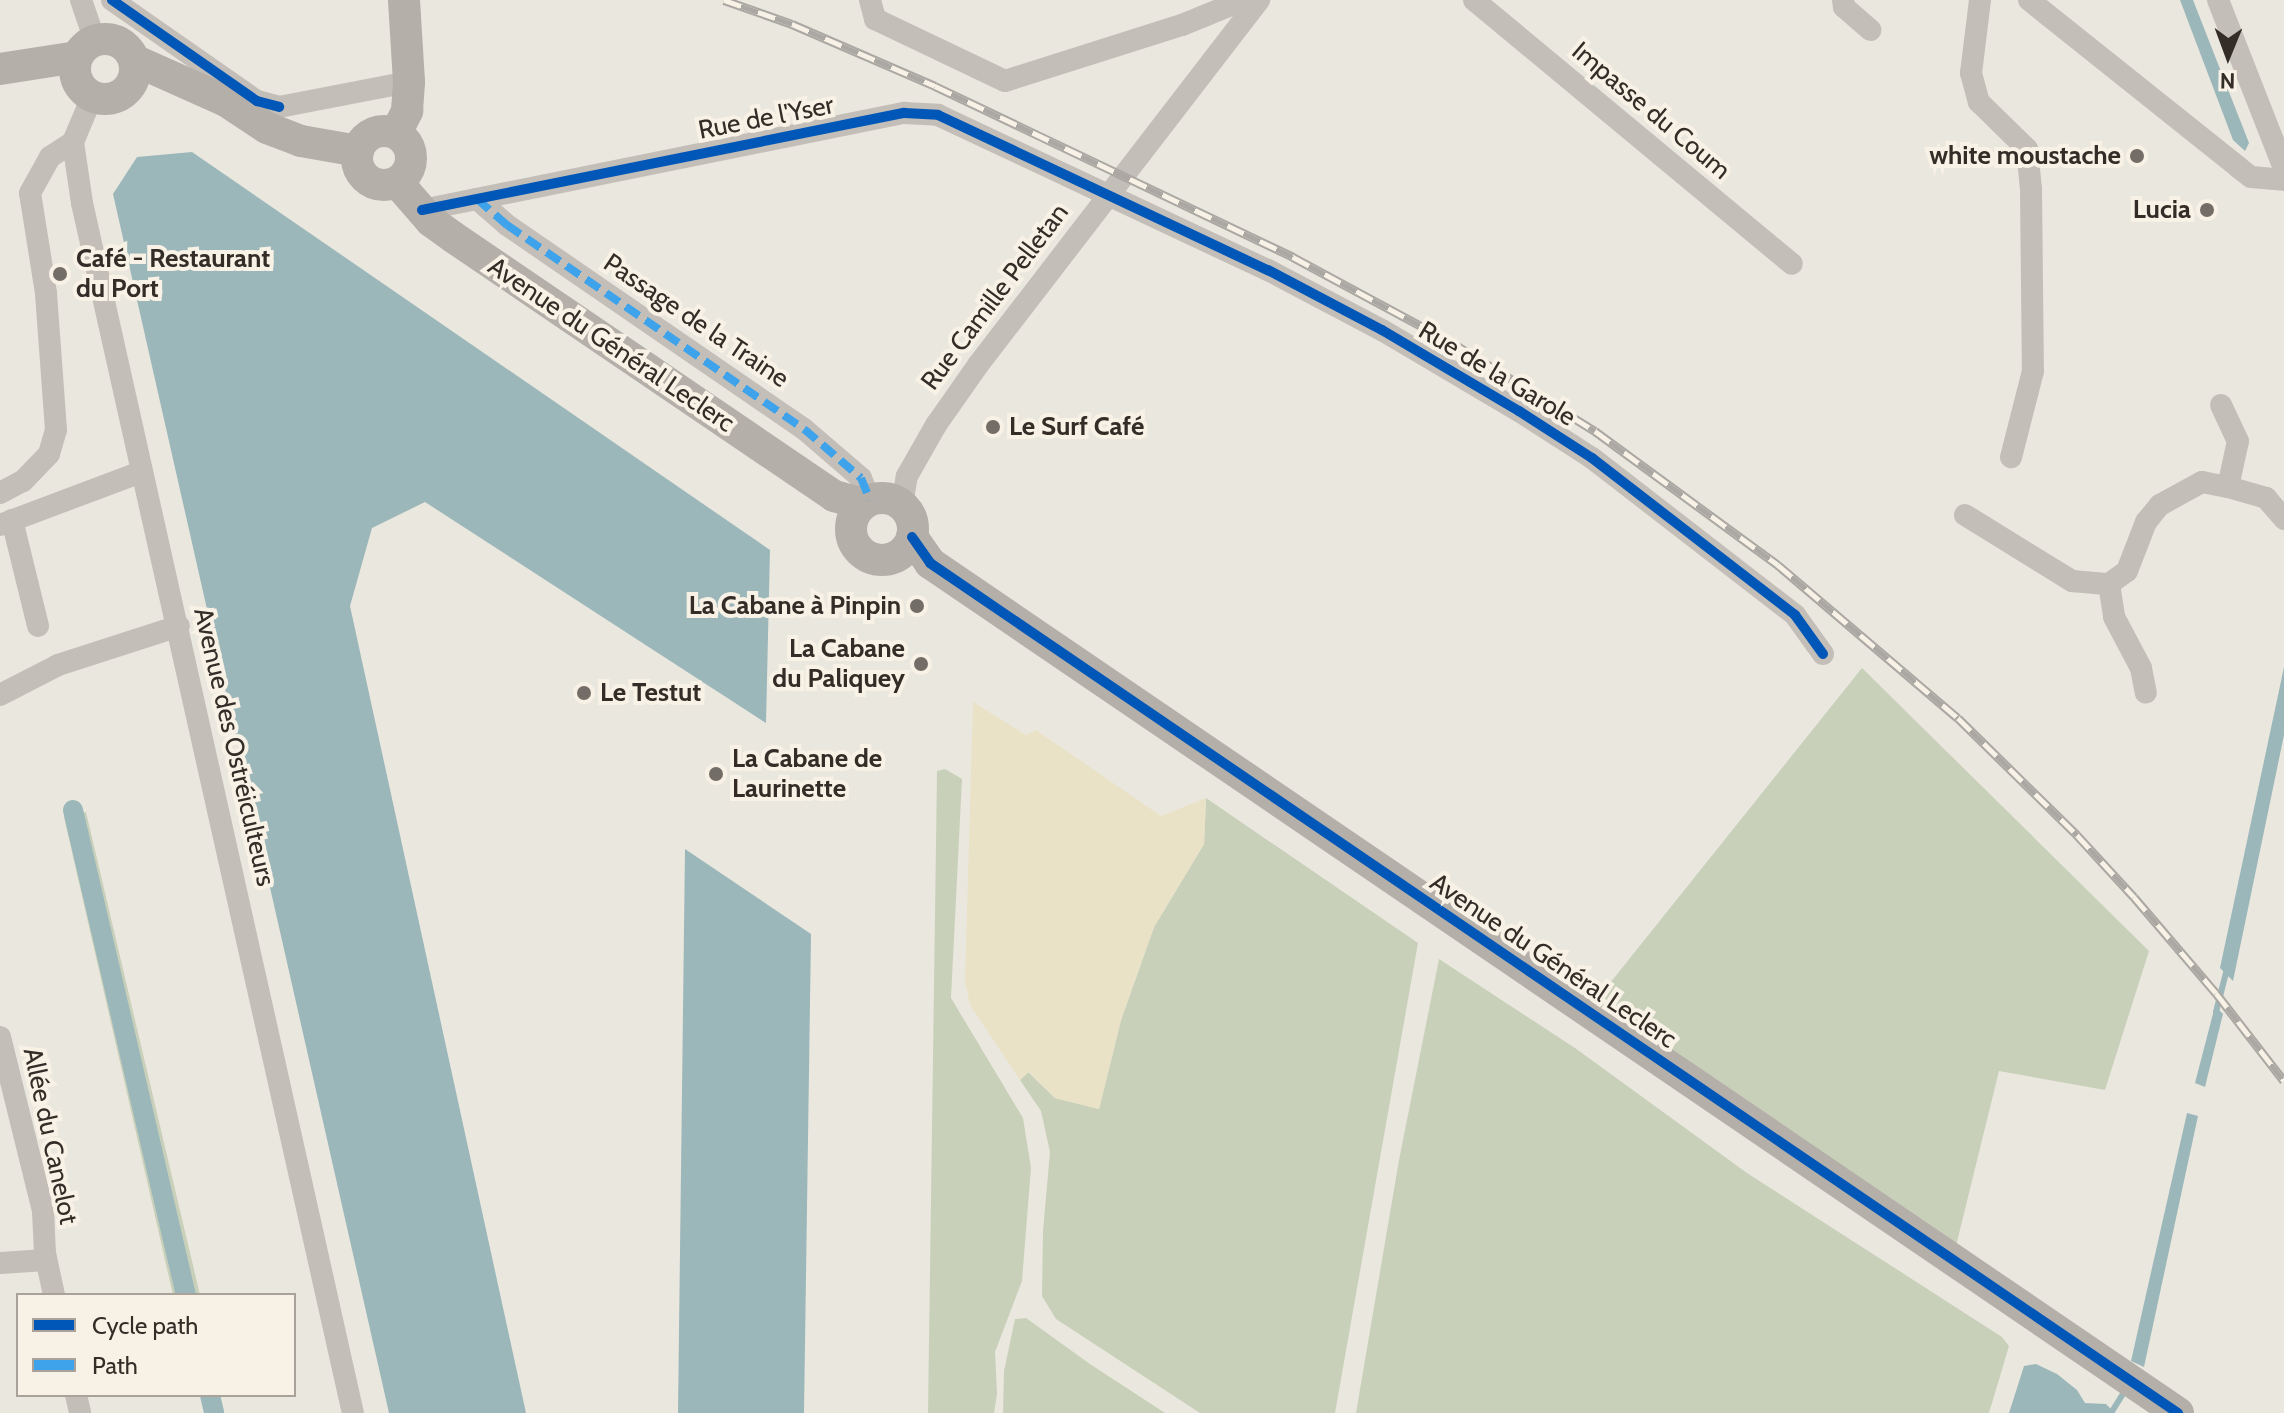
<!DOCTYPE html>
<meta charset="utf-8">
<style>
body{margin:0}
#map{position:relative;width:2284px;height:1413px;overflow:hidden;background:#eae7df;font-family:Cabin,sans-serif}
div>[style]{position:absolute}
.green>*{inset:0;background:#c9d0ba}
.sand>*{inset:0;background:#e9e2c6}
.water>*{inset:0;background:#9cb7ba}
.stream>*{height:6px;margin:-3px;padding:0 3px;transform-origin:3px;border-radius:3px;background:#9cb7ba}
.canal>*{height:20px;margin:-10px;padding:0 10px;transform-origin:10px;border-radius:10px;background:#9cb7ba}
.street>*{height:22px;margin:-11px;padding:0 11px;transform-origin:11px;border-radius:11px;background:#c3beb8}
.secondary>*{height:32px;margin:-16px;padding:0 16px;transform-origin:16px;border-radius:16px;background:#b4afa9}
.secondary>.ring{margin:-16px;padding:0;box-sizing:content-box;background:none;border:32px solid #b4afa9;border-radius:50%}
.rail>*{height:9px;margin-top:-4.5px;transform-origin:0;background:repeating-linear-gradient(90deg,#f8f1e6 0 18px,#aba7a2 0 36px);box-sizing:border-box;border-block:2px solid #aba7a2}
.quiet>*{height:8px;margin-top:-4px;transform-origin:0;background:repeating-linear-gradient(90deg,#3ea3eb 0 16px,transparent 0 24px)}
.cycleway>*{height:10px;margin:-5px;padding:0 5px;transform-origin:5px;border-radius:5px;background:#0057b8}
.dots>*{width:22px;height:22px;translate:-50% -50%;box-sizing:border-box;border:4px solid #f8f1e6;border-radius:50%}
span{translate:-50% -50%;white-space:nowrap;text-align:center;line-height:1.15;-webkit-text-stroke:8px #f8f1e6;paint-order:stroke}
.street-label{font-size:26px;color:#332c27}
.poi-label{font-size:26px;color:#332c27;font-weight:700}
.right{translate:-100% -50%;text-align:right}
.left{translate:0 -50%;text-align:left}
.legend{position:absolute;left:16px;top:1293px;width:280px;height:104px;box-sizing:border-box;background:#f8f1e6;border:2px solid #a9a29a;margin:0;padding:10px 14px;list-style:none;font-size:24px;color:#332c27}
.legend li{display:flex;align-items:center;gap:16px;height:40px}
.legend b{width:40px;border:2px solid #a9a29a}
.north{position:absolute;left:2188px;top:16px;width:80px;height:80px;-webkit-text-stroke:6px #f8f1e6;paint-order:stroke;rotate:181deg;font-size:22px;font-weight:700;line-height:32px;text-align:center;color:#332c27}
.north::after{content:'';display:block;margin:auto;width:28px;height:36px;background:#332c27;clip-path:polygon(50% 0,100% 100%,50% 72%,0 100%)}
</style>
<div id="map">
<div class="green">
<i style="clip-path:polygon(1862px 668px,2149px 951px,2105px 1090px,1999px 1071px,1956px 1246px,1598px 998px)"></i>
<i style="clip-path:polygon(945px 769px,962px 779px,951px 998px,1023px 1118px,1031px 1168px,1022px 1281px,995px 1352px,997px 1394px,994px 1413px,928px 1413px,937px 771px)"></i>
<i style="clip-path:polygon(1206px 798px,1418px 943px,1335px 1413px,1200px 1413px,1056px 1319px,1042px 1296px,1043px 1231px,1050px 1152px,1041px 1111px,1020px 1080px,1028px 1072px,1055px 1098px,1099px 1109px,1121px 1020px,1154px 927px,1204px 844px)"></i>
<i style="clip-path:polygon(86px 812px,139px 1037px,200px 1295px,173px 1295px,64px 817px)"></i>
<i style="clip-path:polygon(1439px 959px,1575px 1048px,1747px 1173px,2002px 1337px,2009px 1346px,1989px 1413px,1356px 1413px,1399px 1160px)"></i>
<i style="clip-path:polygon(1026px 1318px,1090px 1364px,1165px 1413px,1003px 1413px,1004px 1371px,1015px 1319px)"></i>
</div>
<div class="sand">
<i style="clip-path:polygon(973px 702px,1026px 735px,1036px 730px,1161px 816px,1206px 798px,1204px 844px,1154px 927px,1121px 1020px,1099px 1109px,1055px 1098px,1029px 1072px,1020px 1080px,970px 1005px,965px 981px)"></i>
</div>
<div class="water">
<i style="clip-path:polygon(2180px 0,2193px 0,2249px 143px,2245px 151px,2233px 140px)"></i>
<i style="clip-path:polygon(192px 152px,770px 550px,766px 723px,425px 502px,372px 528px,350px 606px,526px 1413px,389px 1413px,113px 194px,137px 157px)"></i>
<i style="clip-path:polygon(2284px 667px,2284px 735px,2233px 981px,2220px 968px)"></i>
<i style="clip-path:polygon(685px 849px,811px 934px,804px 1413px,678px 1413px)"></i>
<i style="clip-path:polygon(2215px 1006px,2223px 1014px,2205px 1087px,2195px 1083px)"></i>
<i style="clip-path:polygon(2187px 1113px,2198px 1116px,2144px 1367px,2131px 1361px)"></i>
<i style="clip-path:polygon(2036px 1364px,2057px 1374px,2077px 1390px,2085px 1403px,2106px 1404px,2115px 1413px,2009px 1413px,2024px 1366px)"></i>
</div>
<div class="stream">
<i style="left:2216px;top:1012px;width:44px;rotate:-75.7deg"></i>
<i style="left:2111px;top:1413px;width:28px;rotate:-58deg"></i>
</div>
<div class="canal">
<i style="left:73px;top:810px;width:498px;rotate:76.9deg"></i>
<i style="left:210px;top:1395px;width:18px;rotate:77deg"></i>
</div>
<div class="street">
<i style="left:81px;top:0;width:43px;rotate:71.1deg"></i>
<i style="left:112px;top:0;width:177px;rotate:34.9deg"></i>
<i style="left:257px;top:101px;width:23px;rotate:15deg"></i>
<i style="left:279px;top:107px;width:132px;rotate:-10.9deg"></i>
<i style="left:870px;top:0;width:20px;rotate:75deg"></i>
<i style="left:875px;top:19px;width:144px;rotate:25.5deg"></i>
<i style="left:1005px;top:81px;width:186px;rotate:-17.6deg"></i>
<i style="left:1182px;top:25px;width:66px;rotate:-22.3deg"></i>
<i style="left:1474px;top:0;width:413px;rotate:39.7deg"></i>
<i style="left:1843px;top:0;width:7px;rotate:82deg"></i>
<i style="left:1844px;top:7px;width:35px;rotate:41deg"></i>
<i style="left:1980px;top:0;width:74px;rotate:97deg"></i>
<i style="left:1971px;top:73px;width:30px;rotate:75deg"></i>
<i style="left:1979px;top:102px;width:67px;rotate:44.4deg"></i>
<i style="left:2027px;top:149px;width:40px;rotate:84.3deg"></i>
<i style="left:2031px;top:189px;width:182px;rotate:89.4deg"></i>
<i style="left:2033px;top:371px;width:89px;rotate:104.3deg"></i>
<i style="left:2029px;top:0;width:268px;rotate:38.6deg"></i>
<i style="left:2238px;top:167px;width:16px;rotate:38deg"></i>
<i style="left:2251px;top:177px;width:33px;rotate:5deg"></i>
<i style="left:2218px;top:0;width:180px;rotate:68.6deg"></i>
<i style="left:92px;top:97px;width:49px;rotate:112.9deg"></i>
<i style="left:73px;top:142px;width:62px;rotate:81.6deg"></i>
<i style="left:82px;top:203px;width:1240px;rotate:77.38deg"></i>
<i style="left:477px;top:199px;width:40px;rotate:41deg"></i>
<i style="left:507px;top:225px;width:360px;rotate:34.5deg"></i>
<i style="left:804px;top:429px;width:75px;rotate:40.7deg"></i>
<i style="left:861px;top:478px;width:24px;rotate:68deg"></i>
<i style="left:422px;top:210px;width:492px;rotate:-11.4deg"></i>
<i style="left:904px;top:113px;width:34px;rotate:3deg"></i>
<i style="left:938px;top:115px;width:365px;rotate:25.2deg"></i>
<i style="left:1268px;top:270px;width:129px;rotate:27.8deg"></i>
<i style="left:1382px;top:330px;width:159px;rotate:30.6deg"></i>
<i style="left:1519px;top:411px;width:87px;rotate:32.8deg"></i>
<i style="left:1592px;top:458px;width:257px;rotate:37.7deg"></i>
<i style="left:1795px;top:615px;width:48px;rotate:54.3deg"></i>
<i style="left:2221px;top:405px;width:40px;rotate:65deg"></i>
<i style="left:2238px;top:441px;width:47px;rotate:102.3deg"></i>
<i style="left:2228px;top:487px;width:40px;rotate:16deg"></i>
<i style="left:2266px;top:498px;width:28px;rotate:49deg"></i>
<i style="left:0;top:493px;width:26px;rotate:-28deg"></i>
<i style="left:23px;top:481px;width:37px;rotate:-46deg"></i>
<i style="left:49px;top:454px;width:25px;rotate:-74deg"></i>
<i style="left:56px;top:430px;width:137px;rotate:-94.2deg"></i>
<i style="left:46px;top:293px;width:101px;rotate:-99.1deg"></i>
<i style="left:30px;top:193px;width:41px;rotate:-60.9deg"></i>
<i style="left:50px;top:157px;width:27px;rotate:-33deg"></i>
<i style="left:902px;top:506px;width:30px;rotate:-81deg"></i>
<i style="left:907px;top:476px;width:59px;rotate:-60.4deg"></i>
<i style="left:936px;top:425px;width:73px;rotate:-55deg"></i>
<i style="left:978px;top:365px;width:461px;rotate:-52.4deg"></i>
<i style="left:1965px;top:515px;width:126px;rotate:31.7deg"></i>
<i style="left:2072px;top:581px;width:37px;rotate:5deg"></i>
<i style="left:2109px;top:584px;width:33px;rotate:81deg"></i>
<i style="left:2114px;top:617px;width:58px;rotate:62.1deg"></i>
<i style="left:2141px;top:668px;width:25px;rotate:79deg"></i>
<i style="left:12px;top:520px;width:109px;rotate:76.2deg"></i>
<i style="left:0;top:525px;width:151px;rotate:-20.6deg"></i>
<i style="left:2109px;top:584px;width:22px;rotate:-36deg"></i>
<i style="left:2127px;top:571px;width:53px;rotate:-68.8deg"></i>
<i style="left:2146px;top:522px;width:22px;rotate:-51deg"></i>
<i style="left:2160px;top:505px;width:48px;rotate:-28.7deg"></i>
<i style="left:2202px;top:482px;width:26px;rotate:11deg"></i>
<i style="left:0;top:695px;width:65px;rotate:-27.3deg"></i>
<i style="left:58px;top:665px;width:127px;rotate:-17.9deg"></i>
<i style="left:0;top:1037px;width:179px;rotate:76.1deg"></i>
<i style="left:43px;top:1211px;width:42px;rotate:87.3deg"></i>
<i style="left:45px;top:1253px;width:43px;rotate:77.9deg"></i>
<i style="left:0;top:1263px;width:46px;rotate:-3.7deg"></i>
<i style="left:76px;top:1395px;width:18px;rotate:77deg"></i>
</div>
<div class="secondary">
<i class="ring" style="left:75px;top:39px;width:28px;height:28px"></i>
<i style="left:134px;top:60px;width:101px;rotate:24deg"></i>
<i style="left:226px;top:101px;width:49px;rotate:33.4deg"></i>
<i style="left:267px;top:128px;width:36px;rotate:21deg"></i>
<i style="left:301px;top:141px;width:58px;rotate:10deg"></i>
<i style="left:0;top:69px;width:78px;rotate:-8.9deg"></i>
<i class="ring" style="left:357px;top:131px;width:22px;height:22px"></i>
<i style="left:396px;top:133px;width:25px;rotate:-63deg"></i>
<i style="left:407px;top:111px;width:29px;rotate:-86deg"></i>
<i style="left:409px;top:82px;width:82px;rotate:-93.5deg"></i>
<i style="left:397px;top:182px;width:52px;rotate:48.9deg"></i>
<i style="left:431px;top:221px;width:27px;rotate:36deg"></i>
<i style="left:453px;top:237px;width:461px;rotate:34.2deg"></i>
<i style="left:834px;top:496px;width:30px;rotate:15deg"></i>
<i class="ring" style="left:851px;top:498px;width:30px;height:30px"></i>
<i style="left:912px;top:537px;width:32px;rotate:55deg"></i>
<i style="left:930px;top:563px;width:1510px;rotate:34.26deg"></i>
</div>
<div class="rail">
<i style="left:724px;top:0;width:72px;rotate:19.4deg"></i>
<i style="left:792px;top:24px;width:156px;rotate:23.4deg"></i>
<i style="left:935px;top:86px;width:397px;rotate:25.5deg"></i>
<i style="left:1293px;top:257px;width:179px;rotate:28.3deg"></i>
<i style="left:1451px;top:342px;width:169px;rotate:31.7deg"></i>
<i style="left:1595px;top:431px;width:227px;rotate:36.2deg"></i>
<i style="left:1778px;top:565px;width:236px;rotate:40.4deg"></i>
<i style="left:1958px;top:718px;width:167px;rotate:44.5deg"></i>
<i style="left:2077px;top:835px;width:84px;rotate:47.4deg"></i>
<i style="left:2134px;top:897px;width:126px;rotate:49.5deg"></i>
<i style="left:2216px;top:993px;width:111px;rotate:52.3deg"></i>
</div>
<div class="quiet">
<i style="left:477px;top:199px;width:40px;rotate:41deg"></i>
<i style="left:507px;top:225px;width:360px;rotate:34.5deg"></i>
<i style="left:804px;top:429px;width:75px;rotate:40.7deg"></i>
<i style="left:861px;top:478px;width:24px;rotate:68deg"></i>
</div>
<div class="cycleway">
<i style="left:112px;top:0;width:177px;rotate:34.9deg"></i>
<i style="left:257px;top:101px;width:23px;rotate:15deg"></i>
<i style="left:422px;top:210px;width:492px;rotate:-11.4deg"></i>
<i style="left:904px;top:113px;width:34px;rotate:3deg"></i>
<i style="left:938px;top:115px;width:365px;rotate:25.2deg"></i>
<i style="left:1268px;top:270px;width:129px;rotate:27.8deg"></i>
<i style="left:1382px;top:330px;width:159px;rotate:30.6deg"></i>
<i style="left:1519px;top:411px;width:87px;rotate:32.8deg"></i>
<i style="left:1592px;top:458px;width:257px;rotate:37.7deg"></i>
<i style="left:1795px;top:615px;width:48px;rotate:54.3deg"></i>
<i style="left:912px;top:537px;width:32px;rotate:55deg"></i>
<i style="left:930px;top:563px;width:1510px;rotate:34.26deg"></i>
</div>
<div class="dots">
<i style="left:2137px;top:156px;background:#736d67"></i>
<i style="left:2207px;top:210px;background:#736d67"></i>
<i style="left:60px;top:274px;background:#736d67"></i>
<i style="left:993px;top:427px;background:#736d67"></i>
<i style="left:917px;top:606px;background:#736d67"></i>
<i style="left:921px;top:664px;background:#736d67"></i>
<i style="left:584px;top:693px;background:#736d67"></i>
<i style="left:716px;top:774px;background:#736d67"></i>
</div>
<div class="street-label">
<span style="left:1651px;top:111px;rotate:40deg">Impasse du Coum</span>
<span style="left:766px;top:118px;rotate:-11deg">Rue de l'Yser</span>
<span style="left:995px;top:297px;rotate:-53deg">Rue Camille Pelletan</span>
<span style="left:696px;top:321px;rotate:34deg">Passage de la Traine</span>
<span style="left:611px;top:345px;rotate:34deg">Avenue du Général Leclerc</span>
<span style="left:1497px;top:374px;rotate:31deg">Rue de la Garole</span>
<span style="left:234px;top:747px;rotate:77deg">Avenue des Ostréiculteurs</span>
<span style="left:1553px;top:961px;rotate:34deg">Avenue du Général Leclerc</span>
<span style="left:50px;top:1136px;rotate:78deg">Allée du Canelot</span>
</div>
<div class="poi-label">
<span class="right" style="left:2121px;top:156px">white moustache</span>
<span class="right" style="left:2191px;top:210px">Lucia</span>
<span class="left" style="left:76px;top:274px">Café - Restaurant<br>du Port</span>
<span class="left" style="left:1009px;top:427px">Le Surf Café</span>
<span class="right" style="left:901px;top:606px">La Cabane à Pinpin</span>
<span class="right" style="left:905px;top:664px">La Cabane<br>du Paliquey</span>
<span class="left" style="left:600px;top:693px">Le Testut</span>
<span class="left" style="left:732px;top:774px">La Cabane de<br>Laurinette</span>
</div>
<ul class="legend">
<li><b style="height:10px;background:#0057b8"></b>Cycle path</li>
<li><b style="height:10px;background:#3ea3eb"></b>Path</li>
</ul>
<div class="north">N</div>
</div>
